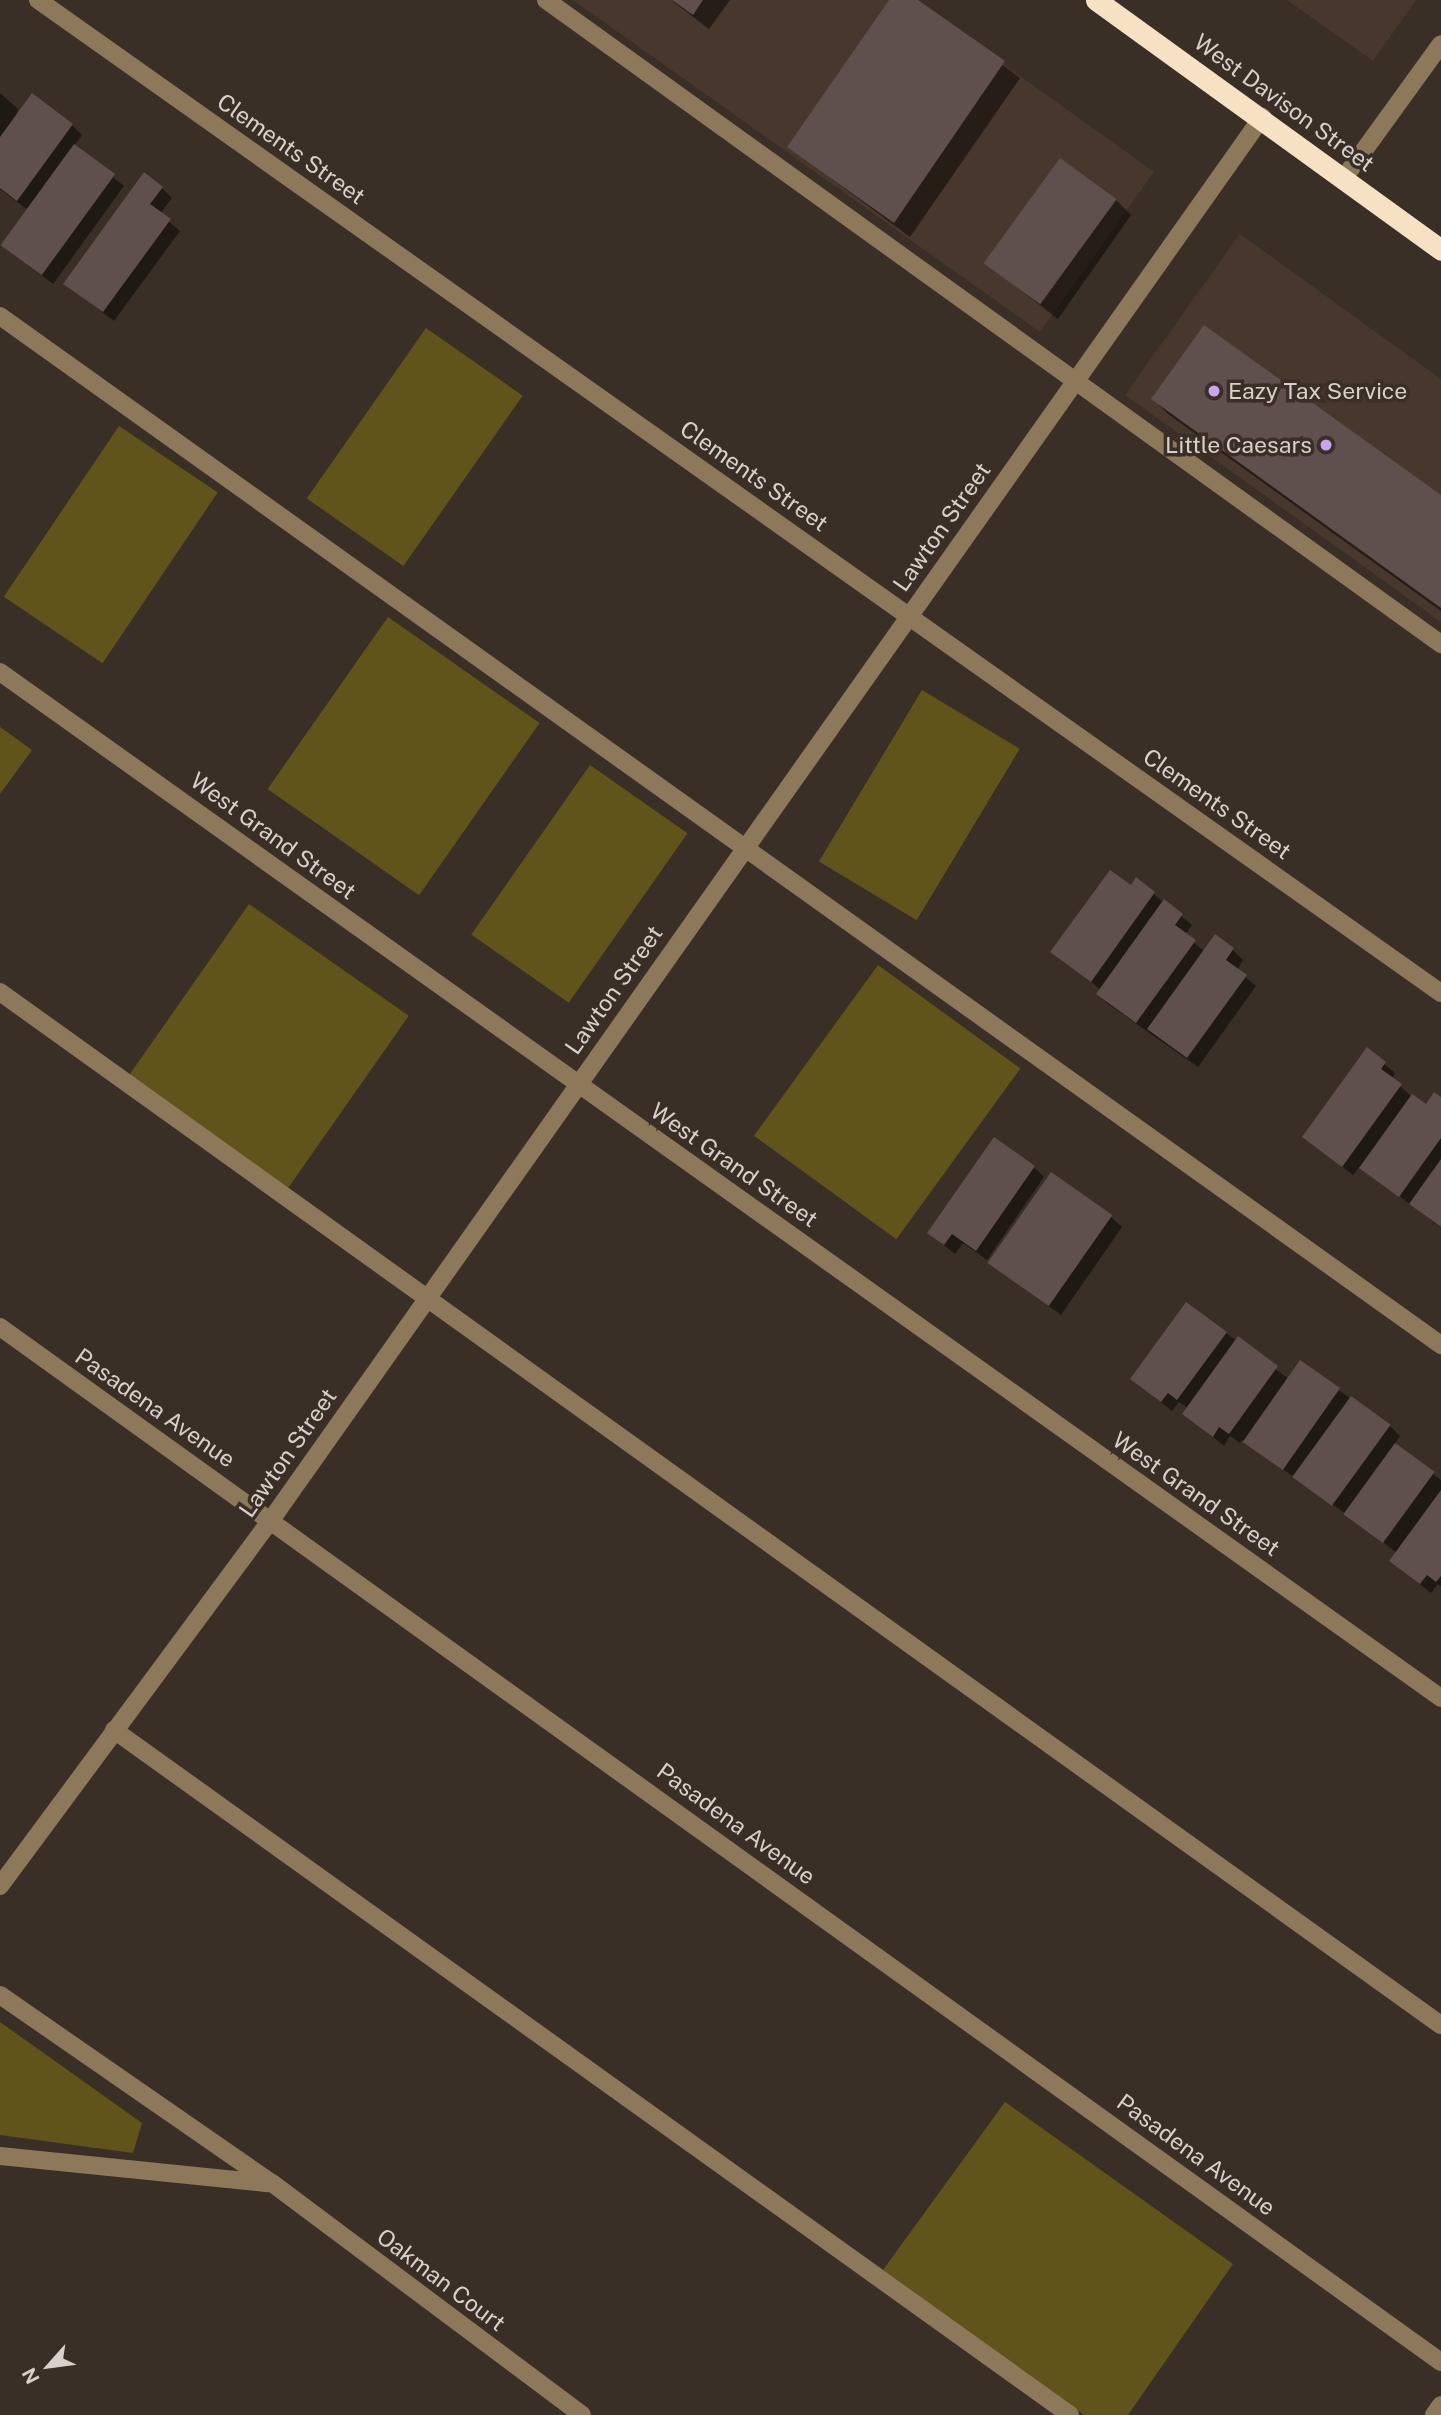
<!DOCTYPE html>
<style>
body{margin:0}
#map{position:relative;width:1441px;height:2415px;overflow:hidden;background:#3a2f27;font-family:"Public Sans",sans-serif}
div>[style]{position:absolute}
.built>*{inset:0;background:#48372c}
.green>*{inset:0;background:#60541b;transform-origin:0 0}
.shadow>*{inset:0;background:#0007}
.building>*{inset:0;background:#5f504d;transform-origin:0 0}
.minor>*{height:18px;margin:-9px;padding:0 9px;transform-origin:9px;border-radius:9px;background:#8e785a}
.highway>*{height:21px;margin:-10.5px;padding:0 10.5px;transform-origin:10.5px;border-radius:10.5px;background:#f7e1c3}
.dots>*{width:19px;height:19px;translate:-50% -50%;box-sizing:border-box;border:4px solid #3a2f27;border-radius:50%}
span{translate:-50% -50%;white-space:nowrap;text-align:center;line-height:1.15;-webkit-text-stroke:7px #3a2f27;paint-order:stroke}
.street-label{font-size:23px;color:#d8d0cb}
.poi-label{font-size:23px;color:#d8d0cb}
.left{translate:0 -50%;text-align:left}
.right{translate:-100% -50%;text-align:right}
.north{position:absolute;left:14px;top:2331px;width:70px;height:70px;-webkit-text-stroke:5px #3a2f27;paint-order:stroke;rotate:242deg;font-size:19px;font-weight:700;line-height:28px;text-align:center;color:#d8d0cb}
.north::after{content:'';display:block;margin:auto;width:24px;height:32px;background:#d8d0cb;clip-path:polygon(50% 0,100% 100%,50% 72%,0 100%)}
</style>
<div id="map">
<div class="built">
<i style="clip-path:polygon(573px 0,914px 0,1154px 172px,1040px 332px)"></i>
<i style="clip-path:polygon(1287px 0,1416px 0,1373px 61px)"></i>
<i style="clip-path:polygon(1240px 234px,1441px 379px,1441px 622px,1125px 395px)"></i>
</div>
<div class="green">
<i style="left:426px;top:328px;width:118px;height:208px;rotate:35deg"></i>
<i style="left:119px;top:426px;width:119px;height:206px;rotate:34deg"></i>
<i style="left:388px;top:617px;width:185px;height:210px;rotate:35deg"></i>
<i style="left:922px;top:690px;width:114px;height:200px;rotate:31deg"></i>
<i style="clip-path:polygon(0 727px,32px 750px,0 794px)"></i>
<i style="left:590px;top:765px;width:119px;height:207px;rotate:35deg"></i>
<i style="left:249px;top:904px;width:195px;height:210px;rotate:35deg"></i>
<i style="left:878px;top:965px;width:176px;height:211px;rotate:36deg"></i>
<i style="clip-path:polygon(0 2022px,142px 2123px,133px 2153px,0 2135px)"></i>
<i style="clip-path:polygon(1005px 2102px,1233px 2264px,1128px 2415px,1084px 2415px,883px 2270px)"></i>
</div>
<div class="shadow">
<i style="clip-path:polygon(671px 0,730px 0,709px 29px)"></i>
<i style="clip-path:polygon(891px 0,915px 0,1020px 78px,910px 237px,789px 147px)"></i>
<i style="clip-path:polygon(0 93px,18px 109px,15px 119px,72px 125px,82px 135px,74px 146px,124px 186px,53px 284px,3px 245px,28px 210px,0 189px)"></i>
<i style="clip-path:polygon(162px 188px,172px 198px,160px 214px,180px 231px,114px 321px,65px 284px)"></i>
<i style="clip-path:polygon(1116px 200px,1131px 215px,1058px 319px,987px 264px)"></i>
<i style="clip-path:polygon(1153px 399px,1441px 497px,1441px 611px,1168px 414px)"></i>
<i style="clip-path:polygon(1136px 880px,1192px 925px,1185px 935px,1204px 951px,1215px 936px,1233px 950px,1243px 960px,1237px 970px,1256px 986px,1198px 1067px,1108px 1004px,1098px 994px,1101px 990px,1053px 952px)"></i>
<i style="clip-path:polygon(1367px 1050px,1395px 1073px,1392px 1079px,1412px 1097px,1427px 1106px,1441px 1099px,1441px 1228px,1360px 1166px,1353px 1175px,1304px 1137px)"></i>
<i style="clip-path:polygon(1034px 1167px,1044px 1177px,987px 1260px,963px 1243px,955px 1254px,929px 1233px)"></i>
<i style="clip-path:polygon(1111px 1217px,1122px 1227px,1061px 1315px,990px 1263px)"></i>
<i style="clip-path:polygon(1226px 1333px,1289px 1379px,1300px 1363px,1390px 1426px,1400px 1436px,1394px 1445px,1441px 1480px,1441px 1586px,1438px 1584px,1431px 1593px,1391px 1561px,1397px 1553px,1346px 1514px,1242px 1440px,1240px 1443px,1230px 1436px,1224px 1446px,1184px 1414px,1188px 1408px,1179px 1402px,1172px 1411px,1132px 1379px)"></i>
</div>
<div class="building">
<i style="clip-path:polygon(672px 0,703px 0,693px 15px)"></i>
<i style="clip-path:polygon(889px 0,918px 0,1005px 61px,894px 223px,787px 147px)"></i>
<i style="clip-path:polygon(32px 93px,73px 124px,17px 201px,0 188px,0 137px)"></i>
<i style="left:74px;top:144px;width:51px;height:125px;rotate:36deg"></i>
<i style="left:1060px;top:158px;width:70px;height:130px;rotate:36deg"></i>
<i style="clip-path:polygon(144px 172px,163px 187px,150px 204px,171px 219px,103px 312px,63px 284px)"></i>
<i style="clip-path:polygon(1204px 325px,1441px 495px,1441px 608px,1151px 399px)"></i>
<i style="clip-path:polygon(1110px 870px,1131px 885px,1136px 877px,1155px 892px,1091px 982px,1050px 952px)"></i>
<i style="clip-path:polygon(1164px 899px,1183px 914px,1175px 925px,1196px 940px,1136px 1023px,1096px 994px)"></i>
<i style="clip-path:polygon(1215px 934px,1234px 948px,1226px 960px,1247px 975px,1187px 1058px,1147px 1029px)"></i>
<i style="clip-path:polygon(1367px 1047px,1386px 1062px,1381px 1069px,1402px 1084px,1342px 1167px,1302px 1137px)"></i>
<i style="clip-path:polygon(1434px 1092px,1441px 1097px,1441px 1138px,1399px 1197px,1359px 1168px,1412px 1094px,1426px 1104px)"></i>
<i style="clip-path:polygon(994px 1137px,1035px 1166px,976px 1251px,952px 1234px,944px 1245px,927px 1233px)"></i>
<i style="clip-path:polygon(1441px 1159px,1441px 1227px,1409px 1204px)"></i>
<i style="left:1051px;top:1172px;width:75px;height:111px;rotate:35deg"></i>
<i style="clip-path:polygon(1186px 1302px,1227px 1332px,1177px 1400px,1168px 1393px,1161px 1402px,1130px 1379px)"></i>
<i style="clip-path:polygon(1238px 1336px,1278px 1366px,1229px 1434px,1219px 1427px,1213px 1437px,1182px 1414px)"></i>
<i style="left:1300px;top:1360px;width:49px;height:100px;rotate:35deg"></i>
<i style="left:1351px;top:1396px;width:49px;height:100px;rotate:36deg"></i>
<i style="left:1395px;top:1443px;width:49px;height:88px;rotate:36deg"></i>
<i style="clip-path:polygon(1441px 1490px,1441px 1576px,1436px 1582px,1427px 1575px,1420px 1584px,1389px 1561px)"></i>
</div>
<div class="minor">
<i style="left:38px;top:0;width:1719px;rotate:35.29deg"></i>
<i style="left:546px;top:0;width:1103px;rotate:35.74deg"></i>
<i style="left:1344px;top:178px;width:165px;rotate:-54.1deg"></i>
<i style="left:0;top:316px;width:1771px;rotate:35.53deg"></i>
<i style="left:0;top:672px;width:1769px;rotate:35.45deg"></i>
<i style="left:0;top:992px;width:1773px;rotate:35.64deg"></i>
<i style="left:0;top:1327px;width:1774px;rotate:35.69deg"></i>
<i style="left:114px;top:1730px;width:1176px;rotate:35.62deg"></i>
<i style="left:0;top:1886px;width:455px;rotate:-53.5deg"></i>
<i style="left:271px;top:1520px;width:1718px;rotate:-54.76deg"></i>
<i style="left:0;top:1995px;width:331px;rotate:34.7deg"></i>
<i style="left:272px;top:2183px;width:387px;rotate:36.8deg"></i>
<i style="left:0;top:2156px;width:269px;rotate:5.8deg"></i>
<i style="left:1434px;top:2415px;width:12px;rotate:-55deg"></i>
</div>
<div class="highway">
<i style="left:1096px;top:0;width:426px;rotate:35.9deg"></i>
</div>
<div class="dots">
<i style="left:1214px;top:391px;background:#c8a5ee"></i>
<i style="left:1326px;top:445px;background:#c8a5ee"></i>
</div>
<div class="street-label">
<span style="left:1284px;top:103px;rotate:36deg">West Davison Street</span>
<span style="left:291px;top:149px;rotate:35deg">Clements Street</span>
<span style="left:754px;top:476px;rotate:35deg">Clements Street</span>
<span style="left:942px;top:527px;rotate:-55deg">Lawton Street</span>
<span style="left:1217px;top:804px;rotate:35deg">Clements Street</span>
<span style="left:273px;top:836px;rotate:36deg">West Grand Street</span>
<span style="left:614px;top:990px;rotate:-55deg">Lawton Street</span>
<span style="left:734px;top:1165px;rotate:35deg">West Grand Street</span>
<span style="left:155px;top:1408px;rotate:35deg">Pasadena Avenue</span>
<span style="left:288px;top:1453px;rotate:-55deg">Lawton Street</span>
<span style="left:1196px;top:1494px;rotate:35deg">West Grand Street</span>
<span style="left:736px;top:1824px;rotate:36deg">Pasadena Avenue</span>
<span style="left:1196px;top:2155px;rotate:36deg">Pasadena Avenue</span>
<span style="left:441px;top:2280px;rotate:37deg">Oakman Court</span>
</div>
<div class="poi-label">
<span class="left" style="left:1228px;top:391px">Eazy Tax Service</span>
<span class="right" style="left:1312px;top:445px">Little Caesars</span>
</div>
<div class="north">N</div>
</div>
